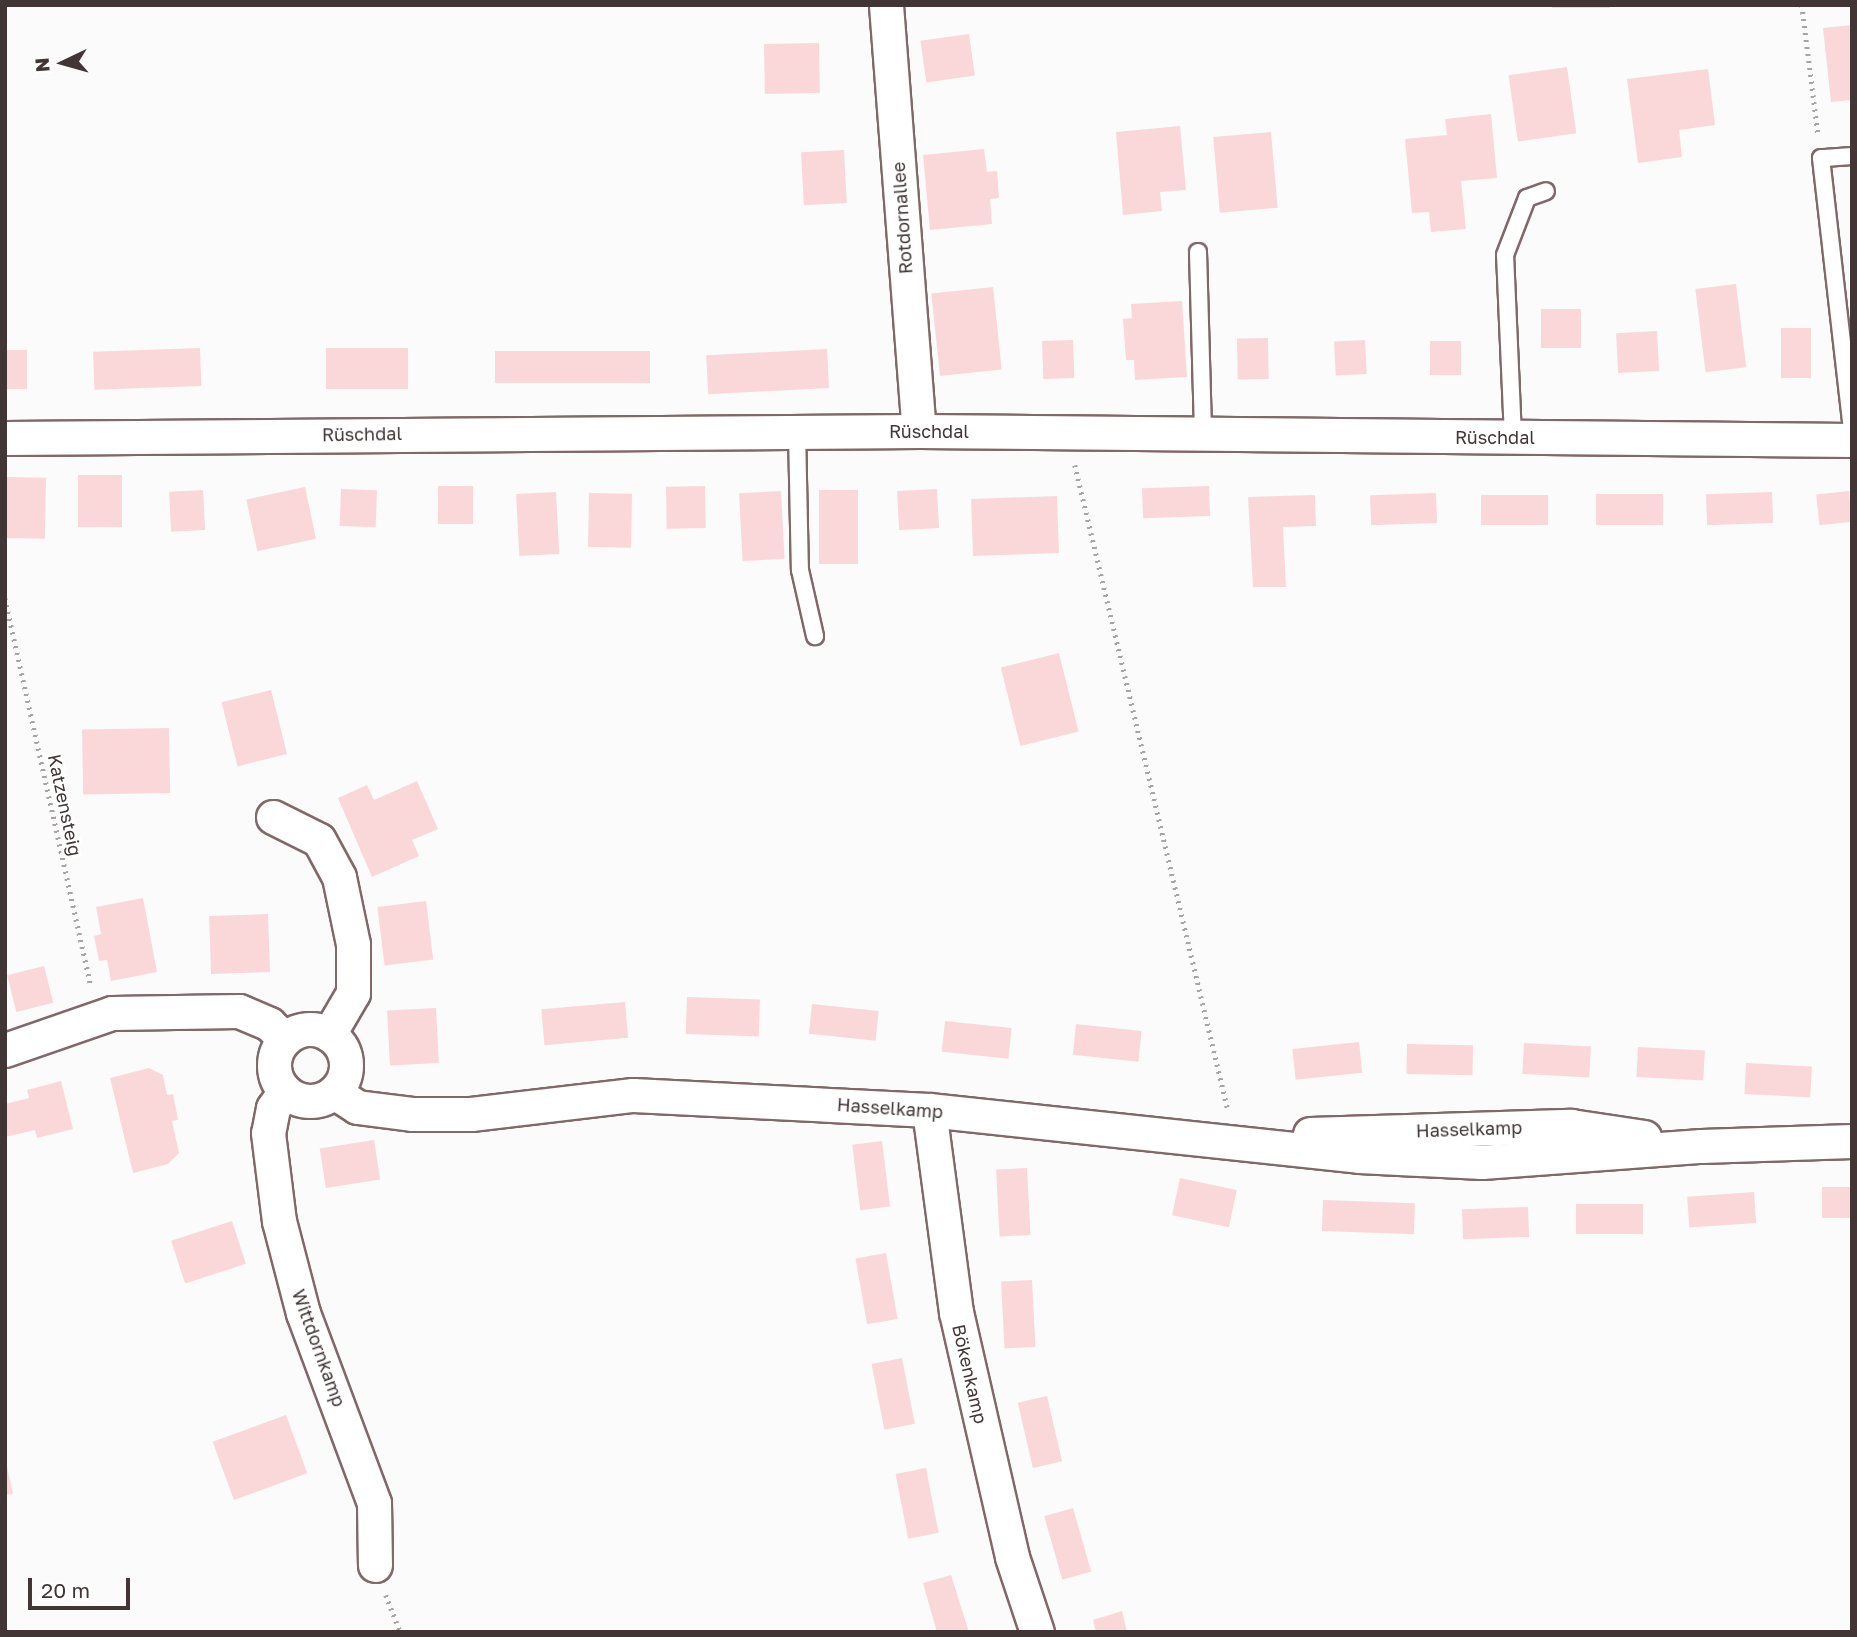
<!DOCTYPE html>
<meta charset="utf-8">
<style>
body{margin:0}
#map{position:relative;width:1857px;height:1637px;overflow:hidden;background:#fbfbfb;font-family:"Golos Text",sans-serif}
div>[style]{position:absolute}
.building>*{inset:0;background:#fad8da;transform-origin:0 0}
.path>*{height:4.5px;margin-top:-2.25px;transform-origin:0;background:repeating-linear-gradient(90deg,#a9a4a4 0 2px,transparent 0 7px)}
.roads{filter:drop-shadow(2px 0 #816869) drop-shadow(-2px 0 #816869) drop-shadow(0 2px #816869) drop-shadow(0 -2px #816869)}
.service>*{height:16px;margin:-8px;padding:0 8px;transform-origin:8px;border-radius:8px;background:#fff}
.minor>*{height:33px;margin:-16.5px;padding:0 16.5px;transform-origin:16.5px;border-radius:16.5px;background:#fff}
.minor>.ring{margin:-16.5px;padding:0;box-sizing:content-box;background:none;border:33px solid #fff;border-radius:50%}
span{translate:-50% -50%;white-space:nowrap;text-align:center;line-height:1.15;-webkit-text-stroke:6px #fff;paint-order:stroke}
.street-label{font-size:18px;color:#413536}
.frame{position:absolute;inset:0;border:7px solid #413536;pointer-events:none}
.north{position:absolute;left:28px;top:28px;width:70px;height:70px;-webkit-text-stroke:5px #fff;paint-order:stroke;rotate:265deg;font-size:19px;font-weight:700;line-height:28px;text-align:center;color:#413536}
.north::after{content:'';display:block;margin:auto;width:24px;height:32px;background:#413536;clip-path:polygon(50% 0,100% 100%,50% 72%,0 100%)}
.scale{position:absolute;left:28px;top:1578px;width:102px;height:32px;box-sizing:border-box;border:4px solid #413536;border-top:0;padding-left:9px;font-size:21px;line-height:24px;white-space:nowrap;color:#413536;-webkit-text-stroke:5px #fff;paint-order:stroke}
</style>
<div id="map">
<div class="building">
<i style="left:1552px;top:5px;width:58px;height:3px"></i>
<i style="clip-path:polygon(1852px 25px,1852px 100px,1831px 102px,1823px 28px)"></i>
<i style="left:969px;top:34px;width:42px;height:49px;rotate:82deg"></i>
<i style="left:819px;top:43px;width:50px;height:55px;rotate:89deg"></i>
<i style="left:1567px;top:67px;width:67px;height:59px;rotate:82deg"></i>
<i style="clip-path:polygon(1708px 69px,1715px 125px,1679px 130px,1682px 157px,1638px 163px,1627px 79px)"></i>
<i style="clip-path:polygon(1491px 114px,1497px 178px,1461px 181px,1466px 229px,1431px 232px,1429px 212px,1412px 213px,1405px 139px,1447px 135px,1445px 119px)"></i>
<i style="clip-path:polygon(1180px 126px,1186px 190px,1160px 192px,1162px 211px,1123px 215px,1116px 132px)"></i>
<i style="left:1271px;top:132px;width:76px;height:58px;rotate:85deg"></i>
<i style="clip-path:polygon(984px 149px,987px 172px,997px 171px,999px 198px,990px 199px,992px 224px,930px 230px,923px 155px)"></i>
<i style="left:844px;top:150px;width:53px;height:43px;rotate:87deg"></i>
<i style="left:1736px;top:284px;width:84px;height:41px;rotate:83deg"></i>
<i style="left:993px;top:287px;width:83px;height:62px;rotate:84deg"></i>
<i style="clip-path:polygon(1182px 301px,1187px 377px,1135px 380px,1134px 360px,1126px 360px,1123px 319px,1132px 318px,1131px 304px)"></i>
<i style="left:1541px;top:309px;width:40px;height:39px"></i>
<i style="left:1781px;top:328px;width:30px;height:50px"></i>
<i style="left:1657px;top:331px;width:40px;height:41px;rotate:87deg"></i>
<i style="left:1268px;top:338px;width:41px;height:31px;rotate:89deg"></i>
<i style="left:1073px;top:340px;width:38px;height:31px;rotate:88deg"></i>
<i style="left:1365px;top:340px;width:34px;height:31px;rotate:87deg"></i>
<i style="left:1430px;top:341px;width:31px;height:34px"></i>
<i style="left:200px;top:348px;width:38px;height:107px;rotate:88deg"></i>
<i style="left:326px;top:348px;width:82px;height:41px"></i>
<i style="left:827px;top:349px;width:39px;height:121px;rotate:87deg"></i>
<i style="left:5px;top:350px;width:22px;height:39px"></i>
<i style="left:495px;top:351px;width:155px;height:32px"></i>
<i style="left:78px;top:475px;width:44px;height:52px"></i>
<i style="left:5px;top:477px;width:41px;height:61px;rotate:1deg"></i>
<i style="left:438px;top:486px;width:35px;height:38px"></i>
<i style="left:705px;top:486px;width:42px;height:39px;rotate:89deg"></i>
<i style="left:1209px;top:486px;width:30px;height:67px;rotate:88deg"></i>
<i style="left:305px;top:487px;width:53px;height:60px;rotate:78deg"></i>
<i style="left:341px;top:489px;width:36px;height:37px;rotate:2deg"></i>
<i style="left:937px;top:489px;width:39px;height:40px;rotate:87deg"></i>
<i style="left:203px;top:490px;width:40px;height:34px;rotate:87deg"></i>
<i style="left:819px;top:490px;width:39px;height:74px"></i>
<i style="left:781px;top:491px;width:68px;height:42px;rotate:87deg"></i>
<i style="left:1849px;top:491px;width:31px;height:33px;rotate:84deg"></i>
<i style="left:556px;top:492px;width:62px;height:40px;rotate:87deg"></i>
<i style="left:1772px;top:492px;width:31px;height:66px;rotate:88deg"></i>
<i style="left:589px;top:493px;width:43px;height:54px;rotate:1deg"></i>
<i style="left:1436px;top:493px;width:30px;height:66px;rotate:88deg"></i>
<i style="left:1663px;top:494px;width:31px;height:67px;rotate:90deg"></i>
<i style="clip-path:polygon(1315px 495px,1316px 526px,1283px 527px,1286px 587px,1253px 587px,1248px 497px)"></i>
<i style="left:1548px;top:495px;width:30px;height:67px;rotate:90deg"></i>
<i style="left:1057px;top:496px;width:57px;height:86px;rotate:88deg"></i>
<i style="left:1059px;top:653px;width:81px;height:60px;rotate:76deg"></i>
<i style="left:271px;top:690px;width:66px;height:51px;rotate:76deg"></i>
<i style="left:169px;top:728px;width:65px;height:87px;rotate:89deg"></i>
<i style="clip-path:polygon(417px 781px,438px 829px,412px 840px,419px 856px,372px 877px,338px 798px,367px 785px,374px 800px)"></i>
<i style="clip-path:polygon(143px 898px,157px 972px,111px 981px,107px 960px,99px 961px,94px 936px,101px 934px,96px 907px)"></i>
<i style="left:426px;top:901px;width:59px;height:49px;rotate:83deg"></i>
<i style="left:268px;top:914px;width:58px;height:59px;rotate:88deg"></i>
<i style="left:44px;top:966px;width:38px;height:38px;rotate:76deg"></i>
<i style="left:687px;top:997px;width:73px;height:37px;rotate:2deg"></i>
<i style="left:625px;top:1002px;width:36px;height:84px;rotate:85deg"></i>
<i style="left:812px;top:1004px;width:67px;height:30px;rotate:6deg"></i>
<i style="left:436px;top:1008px;width:55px;height:49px;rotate:87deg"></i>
<i style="left:945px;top:1021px;width:67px;height:31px;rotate:6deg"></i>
<i style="left:1076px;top:1024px;width:66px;height:31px;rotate:6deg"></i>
<i style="left:1359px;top:1042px;width:31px;height:67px;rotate:84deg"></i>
<i style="left:1524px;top:1043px;width:67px;height:31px;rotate:3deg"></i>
<i style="left:1407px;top:1044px;width:66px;height:30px;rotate:1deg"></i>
<i style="left:1638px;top:1047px;width:67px;height:30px;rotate:3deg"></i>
<i style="left:1746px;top:1063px;width:66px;height:31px;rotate:3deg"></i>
<i style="clip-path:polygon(149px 1068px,163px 1075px,167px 1095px,173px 1094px,178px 1120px,172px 1121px,179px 1153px,168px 1164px,133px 1173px,110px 1078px)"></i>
<i style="clip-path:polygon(61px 1081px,73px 1129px,37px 1138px,35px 1130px,5px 1137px,5px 1104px,29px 1098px,27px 1090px)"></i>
<i style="left:374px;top:1140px;width:40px;height:55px;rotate:81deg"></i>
<i style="left:882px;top:1141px;width:66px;height:30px;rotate:83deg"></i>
<i style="left:1027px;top:1168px;width:67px;height:31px;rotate:87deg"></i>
<i style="left:1180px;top:1178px;width:58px;height:38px;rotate:12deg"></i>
<i style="left:1822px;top:1187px;width:30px;height:31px"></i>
<i style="left:1754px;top:1192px;width:31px;height:67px;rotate:86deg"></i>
<i style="left:1323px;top:1200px;width:92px;height:31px;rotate:2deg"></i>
<i style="left:1643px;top:1204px;width:30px;height:67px;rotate:90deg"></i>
<i style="left:1528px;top:1207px;width:30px;height:66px;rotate:88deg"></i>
<i style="left:232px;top:1221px;width:45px;height:64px;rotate:72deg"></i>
<i style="left:886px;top:1253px;width:67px;height:31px;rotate:80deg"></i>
<i style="left:1032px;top:1280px;width:67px;height:31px;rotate:87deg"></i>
<i style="left:902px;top:1358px;width:67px;height:31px;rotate:79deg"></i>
<i style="left:1047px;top:1396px;width:67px;height:30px;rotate:77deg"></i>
<i style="left:286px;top:1415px;width:62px;height:78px;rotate:70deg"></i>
<i style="clip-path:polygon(5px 1457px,13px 1494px,5px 1495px)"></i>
<i style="left:926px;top:1468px;width:66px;height:31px;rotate:79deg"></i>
<i style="left:1073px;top:1508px;width:66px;height:30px;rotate:74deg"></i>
<i style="clip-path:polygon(951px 1575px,961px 1607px,969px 1632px,937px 1632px,932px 1615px,923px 1583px)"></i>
<i style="clip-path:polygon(1122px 1611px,1127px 1632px,1096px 1632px,1093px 1620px)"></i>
</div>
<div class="path">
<i style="left:1802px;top:5px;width:129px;rotate:82.9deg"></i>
<i style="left:1075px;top:465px;width:663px;rotate:76.66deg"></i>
<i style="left:5px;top:598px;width:397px;rotate:77.5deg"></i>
<i style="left:386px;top:1595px;width:40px;rotate:69deg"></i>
</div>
<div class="roads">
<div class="service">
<i style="left:1852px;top:156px;width:31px;rotate:176deg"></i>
<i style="left:1821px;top:158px;width:274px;rotate:83.5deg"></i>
<i style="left:1198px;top:252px;width:182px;rotate:88.4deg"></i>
<i style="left:797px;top:431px;width:139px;rotate:88.8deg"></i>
<i style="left:800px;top:570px;width:68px;rotate:77.2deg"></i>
<i style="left:1513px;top:437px;width:182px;rotate:-92.5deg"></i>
<i style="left:1505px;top:255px;width:61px;rotate:-68.9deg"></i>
<i style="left:1527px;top:198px;width:20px;rotate:-20deg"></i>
</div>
<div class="minor">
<i style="left:886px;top:5px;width:427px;rotate:85.6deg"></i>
<i style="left:5px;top:438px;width:914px;rotate:-0.44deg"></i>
<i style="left:919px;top:431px;width:933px;rotate:0.55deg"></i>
<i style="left:273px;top:817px;width:51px;rotate:26.6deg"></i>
<i style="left:319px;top:840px;width:42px;rotate:61.6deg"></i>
<i style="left:339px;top:877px;width:68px;rotate:78.2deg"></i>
<i style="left:353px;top:944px;width:49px;rotate:90deg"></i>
<i style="left:353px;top:993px;width:48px;rotate:120.3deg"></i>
<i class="ring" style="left:274px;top:1029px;width:39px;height:39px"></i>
<i style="left:5px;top:1050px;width:113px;rotate:-19.1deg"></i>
<i style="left:112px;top:1013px;width:127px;rotate:-0.9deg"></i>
<i style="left:239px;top:1011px;width:33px;rotate:23deg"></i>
<i style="left:269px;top:1024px;width:22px;rotate:43deg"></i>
<i style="left:285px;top:1091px;width:21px;rotate:125deg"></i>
<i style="left:273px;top:1108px;width:25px;rotate:101deg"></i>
<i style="left:268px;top:1133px;width:89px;rotate:82.9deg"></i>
<i style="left:279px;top:1221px;width:95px;rotate:75.4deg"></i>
<i style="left:303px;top:1313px;width:203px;rotate:69.5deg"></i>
<i style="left:374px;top:1503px;width:62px;rotate:89.1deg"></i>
<i style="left:334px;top:1092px;width:27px;rotate:33deg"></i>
<i style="left:357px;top:1107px;width:55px;rotate:7.3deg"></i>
<i style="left:412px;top:1114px;width:59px"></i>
<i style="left:471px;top:1114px;width:163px;rotate:-6.7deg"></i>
<i style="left:633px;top:1095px;width:296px;rotate:2.9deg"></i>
<i style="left:929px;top:1110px;width:432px;rotate:6.1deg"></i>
<i style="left:1359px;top:1156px;width:123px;rotate:2.8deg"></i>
<i style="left:1482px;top:1162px;width:220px;rotate:-4.2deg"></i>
<i style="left:1701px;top:1146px;width:151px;rotate:-1.9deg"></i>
<i style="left:929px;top:1110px;width:204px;rotate:82.4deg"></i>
<i style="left:956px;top:1312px;width:251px;rotate:77.1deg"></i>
<i style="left:1012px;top:1557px;width:79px;rotate:71.6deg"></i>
<i style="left:1310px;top:1134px;width:261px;rotate:-1.8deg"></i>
<i style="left:1571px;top:1126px;width:74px;rotate:8.6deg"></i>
</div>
</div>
<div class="street-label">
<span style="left:902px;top:218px;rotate:-94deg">Rotdornallee</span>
<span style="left:929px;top:431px">Rüschdal</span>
<span style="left:362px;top:434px;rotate:-1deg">Rüschdal</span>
<span style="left:1495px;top:437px">Rüschdal</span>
<span style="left:65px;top:805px;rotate:78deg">Katzensteig</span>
<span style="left:890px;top:1108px;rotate:4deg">Hasselkamp</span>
<span style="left:1469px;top:1129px;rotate:-2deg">Hasselkamp</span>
<span style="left:319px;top:1348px;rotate:70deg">Wittdornkamp</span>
<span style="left:970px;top:1374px;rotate:77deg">Bökenkamp</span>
</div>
<div class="frame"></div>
<div class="north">N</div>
<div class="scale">20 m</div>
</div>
